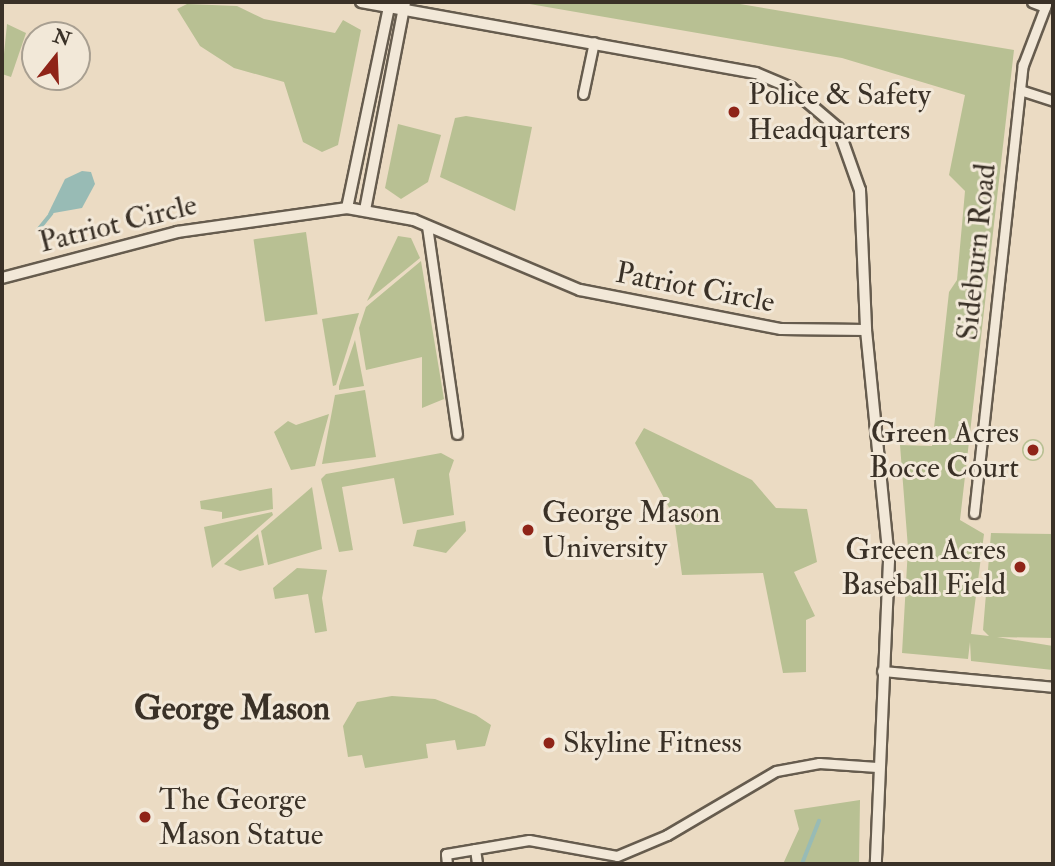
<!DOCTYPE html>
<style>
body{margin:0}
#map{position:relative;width:1055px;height:866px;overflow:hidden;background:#ebdbc3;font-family:"IM FELL Double Pica",serif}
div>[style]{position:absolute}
.green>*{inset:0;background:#b8c093;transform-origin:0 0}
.round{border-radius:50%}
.water>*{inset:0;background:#98bbb5}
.stream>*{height:3.5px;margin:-1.75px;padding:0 1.75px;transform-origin:1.75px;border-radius:1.75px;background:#98bbb5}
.roads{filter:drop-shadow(2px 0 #665c4e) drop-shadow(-2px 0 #665c4e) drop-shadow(0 2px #665c4e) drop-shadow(0 -2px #665c4e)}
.minor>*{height:9px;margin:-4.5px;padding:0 4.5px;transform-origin:4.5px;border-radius:4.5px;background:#f2e8d8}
.tertiary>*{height:10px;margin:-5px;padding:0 5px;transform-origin:5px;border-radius:5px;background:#f2e8d8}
.dots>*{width:19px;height:19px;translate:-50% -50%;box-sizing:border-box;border:4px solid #f2e8d8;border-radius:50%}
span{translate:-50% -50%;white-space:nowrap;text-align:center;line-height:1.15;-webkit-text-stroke:6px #f2e8d8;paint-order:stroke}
.poi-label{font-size:30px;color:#3a3127}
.left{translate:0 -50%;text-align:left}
.right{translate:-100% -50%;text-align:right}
.street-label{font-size:30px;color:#3a3127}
.quarter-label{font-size:33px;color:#3a3127;font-weight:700}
.frame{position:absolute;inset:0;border:4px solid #3a3127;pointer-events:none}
.north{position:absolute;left:21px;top:21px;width:70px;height:70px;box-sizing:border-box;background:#f2e8d8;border:2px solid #a89f91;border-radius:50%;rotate:18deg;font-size:19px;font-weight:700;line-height:28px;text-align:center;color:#3a3127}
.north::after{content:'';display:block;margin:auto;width:24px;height:32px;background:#8f2418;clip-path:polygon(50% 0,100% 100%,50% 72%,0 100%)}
</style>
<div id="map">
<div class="green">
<i style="clip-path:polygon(518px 2px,728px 2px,1014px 50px,960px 520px,984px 534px,971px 634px,989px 636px,983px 630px,991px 533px,1053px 534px,1053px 638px,997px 637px,1053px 646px,1053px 670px,971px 661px,970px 642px,968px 659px,902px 653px,908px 548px,900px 445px,932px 446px,949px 292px,957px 280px,965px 191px,949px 175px,965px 95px,842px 58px)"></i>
<i style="clip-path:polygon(187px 4px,237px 6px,264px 19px,335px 33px,343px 20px,361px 30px,338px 145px,322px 152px,303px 142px,284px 82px,234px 68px,200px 46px,177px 9px)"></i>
<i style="clip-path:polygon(7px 24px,26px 33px,11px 77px,2px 74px)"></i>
<i style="clip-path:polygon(466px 116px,532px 127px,515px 211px,440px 177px,455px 118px)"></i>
<i style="clip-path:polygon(398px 124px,441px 135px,428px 182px,401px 199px,385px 188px)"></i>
<i style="left:306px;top:232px;width:83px;height:53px;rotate:82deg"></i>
<i style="clip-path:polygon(398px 236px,411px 238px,420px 258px,367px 301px)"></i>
<i style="clip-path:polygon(421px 261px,444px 399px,422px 408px,422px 357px,366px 370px,359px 328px,366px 307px)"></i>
<i style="clip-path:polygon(359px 313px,336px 385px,333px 386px,322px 319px)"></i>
<i style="clip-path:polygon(355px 340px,364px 386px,339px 390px,339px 386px)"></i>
<i style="clip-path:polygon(365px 390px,376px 457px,322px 464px,335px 395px)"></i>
<i style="clip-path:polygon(329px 414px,315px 466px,291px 470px,274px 432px,288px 421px,296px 425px)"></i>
<i style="clip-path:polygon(644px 428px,752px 480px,776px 508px,807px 509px,817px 562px,794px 572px,815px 616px,806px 620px,806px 672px,783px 673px,763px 573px,682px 575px,674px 517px,635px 443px)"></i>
<i class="round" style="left:1022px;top:439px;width:22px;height:22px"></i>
<i style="clip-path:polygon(441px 453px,454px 460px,449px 474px,454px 515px,403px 524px,394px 478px,342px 487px,353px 550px,339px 552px,321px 479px,326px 474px)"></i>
<i style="clip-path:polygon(312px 487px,322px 549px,268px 565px,261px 531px)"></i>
<i style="clip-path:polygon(272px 488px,273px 509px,222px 519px,222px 512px,201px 509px,200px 501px)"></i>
<i style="clip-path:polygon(272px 512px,273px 515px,212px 568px,204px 527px)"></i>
<i style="clip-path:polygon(465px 521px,466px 531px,446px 553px,413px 546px,417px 530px)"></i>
<i style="clip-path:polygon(258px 534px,264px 565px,240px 571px,224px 564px)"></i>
<i style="clip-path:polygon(297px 568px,327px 570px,322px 598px,327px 631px,315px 633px,308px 594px,275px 599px,273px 588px)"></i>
<i style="clip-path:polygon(392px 696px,435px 699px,476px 715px,491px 725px,485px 746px,457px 750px,455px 740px,426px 744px,428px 758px,365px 768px,362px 755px,348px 757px,343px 726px,357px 702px)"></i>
<i style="clip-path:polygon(860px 800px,859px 864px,783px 864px,799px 829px,794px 810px)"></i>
</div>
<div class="water">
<i style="clip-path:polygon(82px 171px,91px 172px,95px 184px,82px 208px,48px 214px,65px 179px)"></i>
</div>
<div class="stream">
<i style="left:38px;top:230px;width:21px;rotate:-51deg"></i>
<i style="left:802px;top:864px;width:46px;rotate:-68.4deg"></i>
</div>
<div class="roads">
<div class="minor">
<i style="left:1032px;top:2px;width:14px;rotate:21deg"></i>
<i style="left:1020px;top:90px;width:35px;rotate:18deg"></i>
<i style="left:583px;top:94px;width:53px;rotate:-78.1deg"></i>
<i style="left:427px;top:226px;width:210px;rotate:81.8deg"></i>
<i style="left:974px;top:513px;width:451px;rotate:-83.8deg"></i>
<i style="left:1023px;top:65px;width:67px;rotate:-69.1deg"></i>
<i style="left:882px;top:671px;width:172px;rotate:5.3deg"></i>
<i style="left:475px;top:849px;width:15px;rotate:82deg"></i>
<i style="left:447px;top:864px;width:10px;rotate:-96deg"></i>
<i style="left:446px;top:854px;width:84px;rotate:-9.6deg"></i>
<i style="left:529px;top:840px;width:89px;rotate:10.3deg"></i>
<i style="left:617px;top:856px;width:54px;rotate:-22.8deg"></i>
<i style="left:667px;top:835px;width:126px;rotate:-30.4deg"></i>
<i style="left:776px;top:771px;width:44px;rotate:-10.5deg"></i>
<i style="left:819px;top:763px;width:58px;rotate:3.9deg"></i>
</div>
<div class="tertiary">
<i style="left:361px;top:2px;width:401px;rotate:10.2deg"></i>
<i style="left:756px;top:73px;width:38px;rotate:23deg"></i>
<i style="left:791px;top:88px;width:62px;rotate:40.4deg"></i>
<i style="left:838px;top:128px;width:66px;rotate:70.5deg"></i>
<i style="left:860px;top:190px;width:140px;rotate:87.5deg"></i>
<i style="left:866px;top:330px;width:232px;rotate:84.3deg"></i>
<i style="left:889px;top:561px;width:303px;rotate:92.5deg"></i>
<i style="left:347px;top:208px;width:210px;rotate:-78.2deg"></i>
<i style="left:365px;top:210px;width:211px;rotate:-79.1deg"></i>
<i style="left:2px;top:278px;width:181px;rotate:-14.7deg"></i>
<i style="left:177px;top:232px;width:172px;rotate:-8deg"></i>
<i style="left:347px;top:208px;width:68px;rotate:10.2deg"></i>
<i style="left:414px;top:220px;width:180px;rotate:22.9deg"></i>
<i style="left:580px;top:290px;width:205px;rotate:11deg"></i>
<i style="left:781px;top:329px;width:85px;rotate:0.7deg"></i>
</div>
</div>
<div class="dots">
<i style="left:734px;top:112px;background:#8f2418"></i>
<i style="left:1033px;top:450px;background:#8f2418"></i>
<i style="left:528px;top:530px;background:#8f2418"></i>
<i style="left:1020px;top:567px;background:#8f2418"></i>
<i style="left:549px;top:743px;background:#8f2418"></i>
<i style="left:145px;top:817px;background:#8f2418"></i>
</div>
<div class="poi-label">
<span class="left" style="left:748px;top:112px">Police &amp; Safety<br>Headquarters</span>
<span class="right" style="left:1019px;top:450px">Green Acres<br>Bocce Court</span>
<span class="left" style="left:542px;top:530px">George Mason<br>University</span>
<span class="right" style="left:1006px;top:567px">Greeen Acres<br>Baseball Field</span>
<span class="left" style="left:563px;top:743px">Skyline Fitness</span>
<span class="left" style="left:159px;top:817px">The George<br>Mason Statue</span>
</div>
<div class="street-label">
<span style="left:118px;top:224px;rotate:-14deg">Patriot Circle</span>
<span style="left:977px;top:252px;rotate:-84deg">Sideburn Road</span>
<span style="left:695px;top:288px;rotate:11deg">Patriot Circle</span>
</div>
<div class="quarter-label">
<span style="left:232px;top:709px">George Mason</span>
</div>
<div class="frame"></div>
<div class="north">N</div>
</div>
